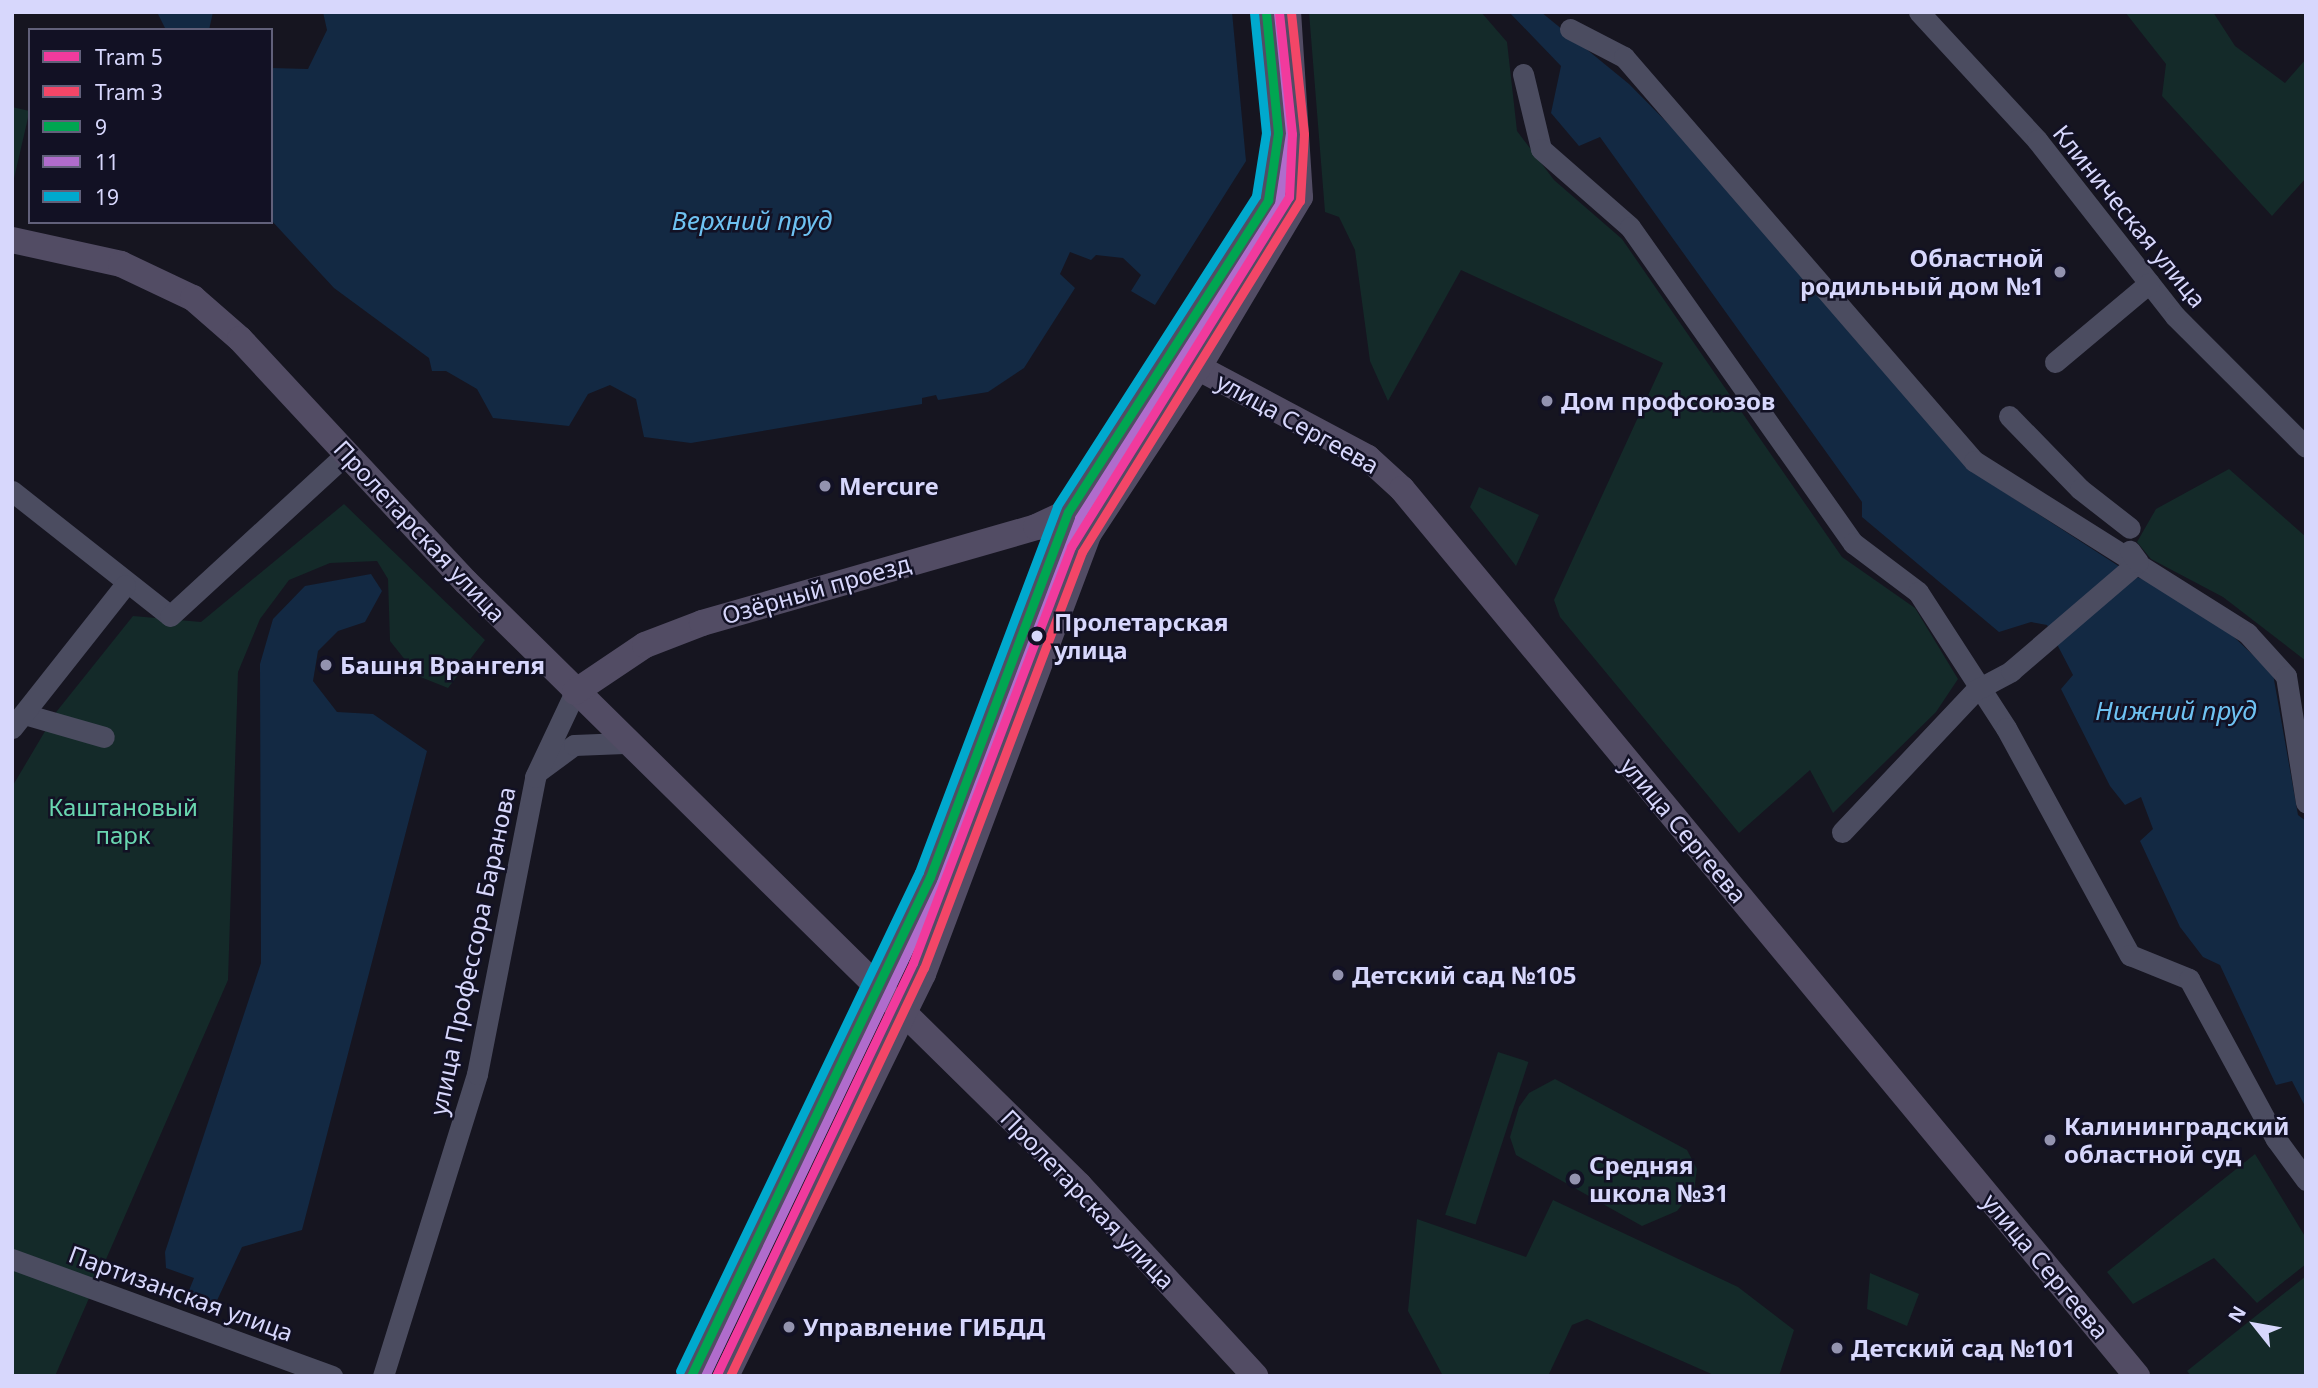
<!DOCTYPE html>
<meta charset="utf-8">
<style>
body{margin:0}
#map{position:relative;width:2318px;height:1388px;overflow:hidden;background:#161520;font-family:"Noto Sans",sans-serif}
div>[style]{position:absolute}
.green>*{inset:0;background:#142a29;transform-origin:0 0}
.water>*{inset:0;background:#132943}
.minor>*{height:21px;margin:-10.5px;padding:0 10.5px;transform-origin:10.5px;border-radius:10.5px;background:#4b4c60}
.major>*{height:26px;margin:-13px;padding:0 13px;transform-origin:13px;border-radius:13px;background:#524c64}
.bus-1>*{height:9px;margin:-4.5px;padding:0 4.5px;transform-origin:4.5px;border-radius:4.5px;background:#00a651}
.bus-2>*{height:9px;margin:-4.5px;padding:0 4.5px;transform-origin:4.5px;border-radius:4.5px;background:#b06ccc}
.bus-3>*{height:9px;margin:-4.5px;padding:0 4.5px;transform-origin:4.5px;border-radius:4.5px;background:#00a9ce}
.tram-1>*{height:9px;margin:-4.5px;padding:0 4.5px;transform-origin:4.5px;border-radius:4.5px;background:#f13a9d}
.tram-2>*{height:9px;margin:-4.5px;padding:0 4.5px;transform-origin:4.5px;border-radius:4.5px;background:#f34667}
.dots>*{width:19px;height:19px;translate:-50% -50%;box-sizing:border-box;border:4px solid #121124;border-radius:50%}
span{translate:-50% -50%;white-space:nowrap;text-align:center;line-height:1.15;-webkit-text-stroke:5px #121124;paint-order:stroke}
.street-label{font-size:24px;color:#d7d7fc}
.poi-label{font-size:24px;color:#d7d7fc;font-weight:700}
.right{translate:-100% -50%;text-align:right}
.left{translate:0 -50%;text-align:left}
.stop-label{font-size:24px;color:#d7d7fc;font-weight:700}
.park-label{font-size:24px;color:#69d6b0}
.water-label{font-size:26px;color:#6ec2f2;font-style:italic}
.frame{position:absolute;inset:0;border:14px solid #d7d7fc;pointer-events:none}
.legend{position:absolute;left:28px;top:28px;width:245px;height:196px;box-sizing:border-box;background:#121124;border:2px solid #61607a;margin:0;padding:9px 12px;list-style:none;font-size:21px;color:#d7d7fc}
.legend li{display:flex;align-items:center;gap:14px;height:35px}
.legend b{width:35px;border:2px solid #61607a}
.north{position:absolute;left:2220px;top:1290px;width:70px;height:70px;-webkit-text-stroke:5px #121124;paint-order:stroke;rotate:301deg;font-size:19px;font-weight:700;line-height:28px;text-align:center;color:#d7d7fc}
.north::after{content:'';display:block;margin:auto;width:24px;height:32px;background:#d7d7fc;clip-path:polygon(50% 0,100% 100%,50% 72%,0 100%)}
</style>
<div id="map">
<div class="green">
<i style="clip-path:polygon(1309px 12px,1481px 12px,1507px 42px,1517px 131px,1554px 180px,1622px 239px,1842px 557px,1915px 608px,1958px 679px,1936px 712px,1833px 813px,1810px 770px,1739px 833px,1560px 617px,1554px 600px,1663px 363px,1461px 270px,1388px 401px,1370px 361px,1355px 250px,1339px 217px,1325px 212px)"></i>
<i style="clip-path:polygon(2125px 12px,2213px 12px,2235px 46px,2285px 83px,2306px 59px,2306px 178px,2272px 216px,2162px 96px,2166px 64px)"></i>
<i style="left:12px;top:107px;width:18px;height:83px;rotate:13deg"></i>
<i style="clip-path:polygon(2229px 469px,2306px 537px,2306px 661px,2223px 597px,2151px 559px,2137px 542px,2156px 509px)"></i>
<i style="clip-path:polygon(1479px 487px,1539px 515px,1516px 566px,1470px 507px)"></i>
<i style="clip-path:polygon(344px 504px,485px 640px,448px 688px,418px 676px,390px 641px,388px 579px,377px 561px,330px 563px,289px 580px,260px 619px,238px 672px,228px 980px,55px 1376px,12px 1376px,12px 787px,57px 711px,133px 616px,201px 622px)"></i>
<i style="left:1498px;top:1052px;width:32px;height:171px;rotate:18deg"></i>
<i style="clip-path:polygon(1555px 1079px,1687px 1150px,1697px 1169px,1694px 1190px,1677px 1211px,1642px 1226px,1516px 1155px,1510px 1137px,1519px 1107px,1529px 1093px)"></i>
<i style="clip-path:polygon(2255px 1154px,2306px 1238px,2306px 1264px,2257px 1303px,2214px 1258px,2133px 1304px,2107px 1272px)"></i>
<i style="clip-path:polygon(1553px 1200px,1738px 1287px,1794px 1330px,1779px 1376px,1716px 1376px,1587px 1319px,1572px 1325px,1548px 1376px,1443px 1376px,1408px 1311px,1417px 1219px,1526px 1257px)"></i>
<i style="clip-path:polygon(1870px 1273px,1919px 1294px,1907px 1326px,1867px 1309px)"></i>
<i style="clip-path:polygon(2306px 1276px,2306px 1376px,2191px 1376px,2187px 1371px)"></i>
</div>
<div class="water">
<i style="clip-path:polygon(157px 12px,213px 12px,209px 30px,166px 30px)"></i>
<i style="clip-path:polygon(323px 12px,1232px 12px,1246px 161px,1155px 305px,1131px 291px,1141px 275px,1123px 258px,1096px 255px,1091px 260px,1070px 252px,1060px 274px,1075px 288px,1024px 368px,988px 392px,938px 400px,936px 395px,922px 398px,922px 404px,691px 443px,644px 437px,636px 399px,610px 385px,588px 394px,569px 426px,493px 418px,477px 389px,446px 371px,432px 371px,429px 358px,334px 288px,271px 220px,271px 68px,308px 69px,327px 30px)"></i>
<i style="clip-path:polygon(1509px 12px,1541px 12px,1629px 84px,1719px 175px,1973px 472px,2134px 576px,2194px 599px,2273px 674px,2298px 815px,2306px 821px,2306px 1108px,2292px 1081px,2276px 1085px,2220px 965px,2203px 957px,2180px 927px,2140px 841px,2153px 829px,2141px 797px,2125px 805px,2110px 786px,2061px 689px,2073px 675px,2047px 625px,2031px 622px,1999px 632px,1862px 517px,1862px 502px,1600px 137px,1579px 146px,1551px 113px,1561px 66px)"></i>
<i style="clip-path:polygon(371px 574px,382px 591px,365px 622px,338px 631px,318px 651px,313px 681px,337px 712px,373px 714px,427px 751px,302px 1230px,242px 1247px,213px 1309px,186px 1298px,194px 1278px,166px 1268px,165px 1252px,261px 963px,260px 664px,273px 619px,305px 586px)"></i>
</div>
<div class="minor">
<i style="left:1919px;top:12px;width:174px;rotate:47.3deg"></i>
<i style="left:2037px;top:140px;width:224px;rotate:51.9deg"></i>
<i style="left:2175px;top:316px;width:185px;rotate:45deg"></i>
<i style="left:1570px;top:29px;width:61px;rotate:27.4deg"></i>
<i style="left:1624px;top:57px;width:535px;rotate:49.1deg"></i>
<i style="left:1974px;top:461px;width:323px;rotate:32.2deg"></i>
<i style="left:2247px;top:633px;width:58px;rotate:47.8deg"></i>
<i style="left:2286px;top:676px;width:128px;rotate:81deg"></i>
<i style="left:1523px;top:74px;width:77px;rotate:76.5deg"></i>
<i style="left:1541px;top:149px;width:118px;rotate:41.2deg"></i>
<i style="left:1630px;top:227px;width:387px;rotate:54.8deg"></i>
<i style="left:1853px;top:543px;width:81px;rotate:37deg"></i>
<i style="left:1918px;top:592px;width:162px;rotate:57.1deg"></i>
<i style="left:2006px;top:728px;width:259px;rotate:61.4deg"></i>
<i style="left:2130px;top:955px;width:64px;rotate:22.1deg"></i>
<i style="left:2189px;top:979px;width:182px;rotate:61.5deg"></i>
<i style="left:2276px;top:1139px;width:51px;rotate:53.8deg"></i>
<i style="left:2055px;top:362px;width:123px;rotate:-40deg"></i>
<i style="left:2009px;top:416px;width:102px;rotate:45.8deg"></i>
<i style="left:2080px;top:489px;width:63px;rotate:38deg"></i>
<i style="left:12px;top:491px;width:201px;rotate:38.3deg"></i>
<i style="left:170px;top:616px;width:239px;rotate:-42.6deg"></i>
<i style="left:24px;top:714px;width:83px;rotate:16deg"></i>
<i style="left:12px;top:728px;width:182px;rotate:-51.7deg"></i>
<i style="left:540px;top:770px;width:42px;rotate:-36.3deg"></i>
<i style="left:574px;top:745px;width:50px;rotate:-2.3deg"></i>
<i style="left:1842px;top:832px;width:195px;rotate:-46.7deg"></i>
<i style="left:1976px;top:690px;width:40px;rotate:-28deg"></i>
<i style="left:2011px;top:671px;width:167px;rotate:-40.6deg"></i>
<i style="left:2138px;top:562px;width:14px;rotate:-126deg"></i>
<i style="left:12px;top:1259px;width:341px;rotate:20.1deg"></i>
<i style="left:383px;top:1376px;width:316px;rotate:-72.7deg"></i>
<i style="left:477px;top:1074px;width:303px;rotate:-78.9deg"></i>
<i style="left:535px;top:777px;width:94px;rotate:-64.8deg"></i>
</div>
<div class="major">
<i style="left:12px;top:240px;width:112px;rotate:12.4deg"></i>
<i style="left:121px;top:264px;width:80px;rotate:25.3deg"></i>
<i style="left:193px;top:298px;width:62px;rotate:41.1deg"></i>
<i style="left:240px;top:339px;width:332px;rotate:47.1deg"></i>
<i style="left:466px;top:582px;width:860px;rotate:44.53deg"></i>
<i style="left:1079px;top:1185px;width:260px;rotate:47.3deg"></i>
<i style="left:1184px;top:360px;width:208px;rotate:28deg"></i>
<i style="left:1368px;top:458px;width:46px;rotate:42.4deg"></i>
<i style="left:1402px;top:489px;width:1152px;rotate:50.35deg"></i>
<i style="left:575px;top:692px;width:84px;rotate:-33.9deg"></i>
<i style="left:645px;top:645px;width:61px;rotate:-21.1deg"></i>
<i style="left:702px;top:623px;width:348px;rotate:-16deg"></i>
<i style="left:1036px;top:527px;width:35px;rotate:-25deg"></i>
<i style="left:691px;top:1376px;width:553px;rotate:-64.41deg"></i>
<i style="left:930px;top:877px;width:390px;rotate:-69.3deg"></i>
<i style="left:1068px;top:512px;width:371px;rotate:-57.3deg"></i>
<i style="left:1268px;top:200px;width:68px;rotate:-81.5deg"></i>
<i style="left:1278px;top:133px;width:122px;rotate:-95.7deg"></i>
<i style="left:726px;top:1376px;width:448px;rotate:-63.9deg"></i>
<i style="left:923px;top:974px;width:471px;rotate:-69.4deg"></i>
<i style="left:1089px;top:533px;width:198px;rotate:-56.6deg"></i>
<i style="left:1198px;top:368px;width:199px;rotate:-59.2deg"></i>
<i style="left:1300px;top:197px;width:185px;rotate:-93.7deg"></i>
</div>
<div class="bus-1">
<i style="left:691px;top:1376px;width:553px;rotate:-64.41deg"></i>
<i style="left:930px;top:877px;width:390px;rotate:-69.3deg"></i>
<i style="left:1068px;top:512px;width:371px;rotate:-57.3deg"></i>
<i style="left:1268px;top:200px;width:68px;rotate:-81.5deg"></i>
<i style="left:1278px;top:133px;width:122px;rotate:-95.7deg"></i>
</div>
<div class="bus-2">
<i style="left:705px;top:1376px;width:547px;rotate:-64.46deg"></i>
<i style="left:941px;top:882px;width:389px;rotate:-69.2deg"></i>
<i style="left:1079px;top:518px;width:372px;rotate:-57.5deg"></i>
<i style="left:1279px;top:204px;width:72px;rotate:-81.2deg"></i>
<i style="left:1290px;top:133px;width:122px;rotate:-95.7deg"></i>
</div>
<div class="bus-3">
<i style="left:680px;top:1371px;width:553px;rotate:-64.41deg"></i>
<i style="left:919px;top:872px;width:391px;rotate:-69.3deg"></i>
<i style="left:1057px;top:506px;width:368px;rotate:-57.3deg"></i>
<i style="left:1256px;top:196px;width:64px;rotate:-81deg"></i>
<i style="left:1266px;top:133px;width:121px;rotate:-95.7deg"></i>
</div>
<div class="tram-1">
<i style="left:716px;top:1376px;width:458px;rotate:-64.5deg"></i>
<i style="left:913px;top:963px;width:445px;rotate:-69.2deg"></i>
<i style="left:1071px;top:547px;width:412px;rotate:-58.1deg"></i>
<i style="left:1289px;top:197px;width:63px;rotate:-87.3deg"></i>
<i style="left:1292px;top:134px;width:123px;rotate:-96.1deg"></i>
</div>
<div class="tram-2">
<i style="left:730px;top:1376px;width:452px;rotate:-64.6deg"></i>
<i style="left:924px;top:968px;width:445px;rotate:-69.2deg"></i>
<i style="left:1082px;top:552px;width:413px;rotate:-58.2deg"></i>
<i style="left:1300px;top:201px;width:67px;rotate:-86.6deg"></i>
<i style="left:1304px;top:134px;width:123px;rotate:-96.1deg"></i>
</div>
<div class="dots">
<i style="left:2060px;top:272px;background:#9393af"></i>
<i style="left:1547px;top:401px;background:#9393af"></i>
<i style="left:825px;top:486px;background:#9393af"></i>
<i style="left:1037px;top:636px;background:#d7d7fc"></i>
<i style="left:326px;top:665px;background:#9393af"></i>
<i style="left:1338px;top:975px;background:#9393af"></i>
<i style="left:2050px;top:1140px;background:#9393af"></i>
<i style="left:1575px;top:1179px;background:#9393af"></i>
<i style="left:789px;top:1327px;background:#9393af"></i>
<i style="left:1837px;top:1348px;background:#9393af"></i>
</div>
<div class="street-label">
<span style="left:2130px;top:216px;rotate:51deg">Клиническая улица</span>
<span style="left:1298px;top:423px;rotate:29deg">улица Сергеева</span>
<span style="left:420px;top:531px;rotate:47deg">Пролетарская улица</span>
<span style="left:816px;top:589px;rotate:-16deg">Озёрный проезд</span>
<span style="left:1684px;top:830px;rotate:50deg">улица Сергеева</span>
<span style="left:472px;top:951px;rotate:-78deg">улица Профессора Баранова</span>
<span style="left:1088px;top:1199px;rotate:46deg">Пролетарская улица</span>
<span style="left:2046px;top:1266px;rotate:50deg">улица Сергеева</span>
<span style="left:181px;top:1293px;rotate:20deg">Партизанская улица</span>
</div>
<div class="poi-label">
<span class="right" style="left:2044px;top:272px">Областной<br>родильный дом №1</span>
<span class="left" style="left:1561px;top:401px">Дом профсоюзов</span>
<span class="left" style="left:839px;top:486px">Mercure</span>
<span class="left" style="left:340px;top:665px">Башня Врангеля</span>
<span class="left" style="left:1352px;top:975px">Детский сад №105</span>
<span class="left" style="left:2064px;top:1140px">Калининградский<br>областной суд</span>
<span class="left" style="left:1589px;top:1179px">Средняя<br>школа №31</span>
<span class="left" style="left:803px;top:1327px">Управление ГИБДД</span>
<span class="left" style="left:1851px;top:1348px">Детский сад №101</span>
</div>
<div class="stop-label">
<span class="left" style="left:1054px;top:636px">Пролетарская<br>улица</span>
</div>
<div class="park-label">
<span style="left:123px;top:821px">Каштановый<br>парк</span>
</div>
<div class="water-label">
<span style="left:752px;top:221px">Верхний пруд</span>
<span style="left:2176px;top:711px">Нижний пруд</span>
</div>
<div class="frame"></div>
<ul class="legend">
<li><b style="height:9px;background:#f13a9d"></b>Tram 5</li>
<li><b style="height:9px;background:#f34667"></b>Tram 3</li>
<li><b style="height:9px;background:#00a651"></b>9</li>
<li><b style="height:9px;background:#b06ccc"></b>11</li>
<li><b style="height:9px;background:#00a9ce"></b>19</li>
</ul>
<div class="north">N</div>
</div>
